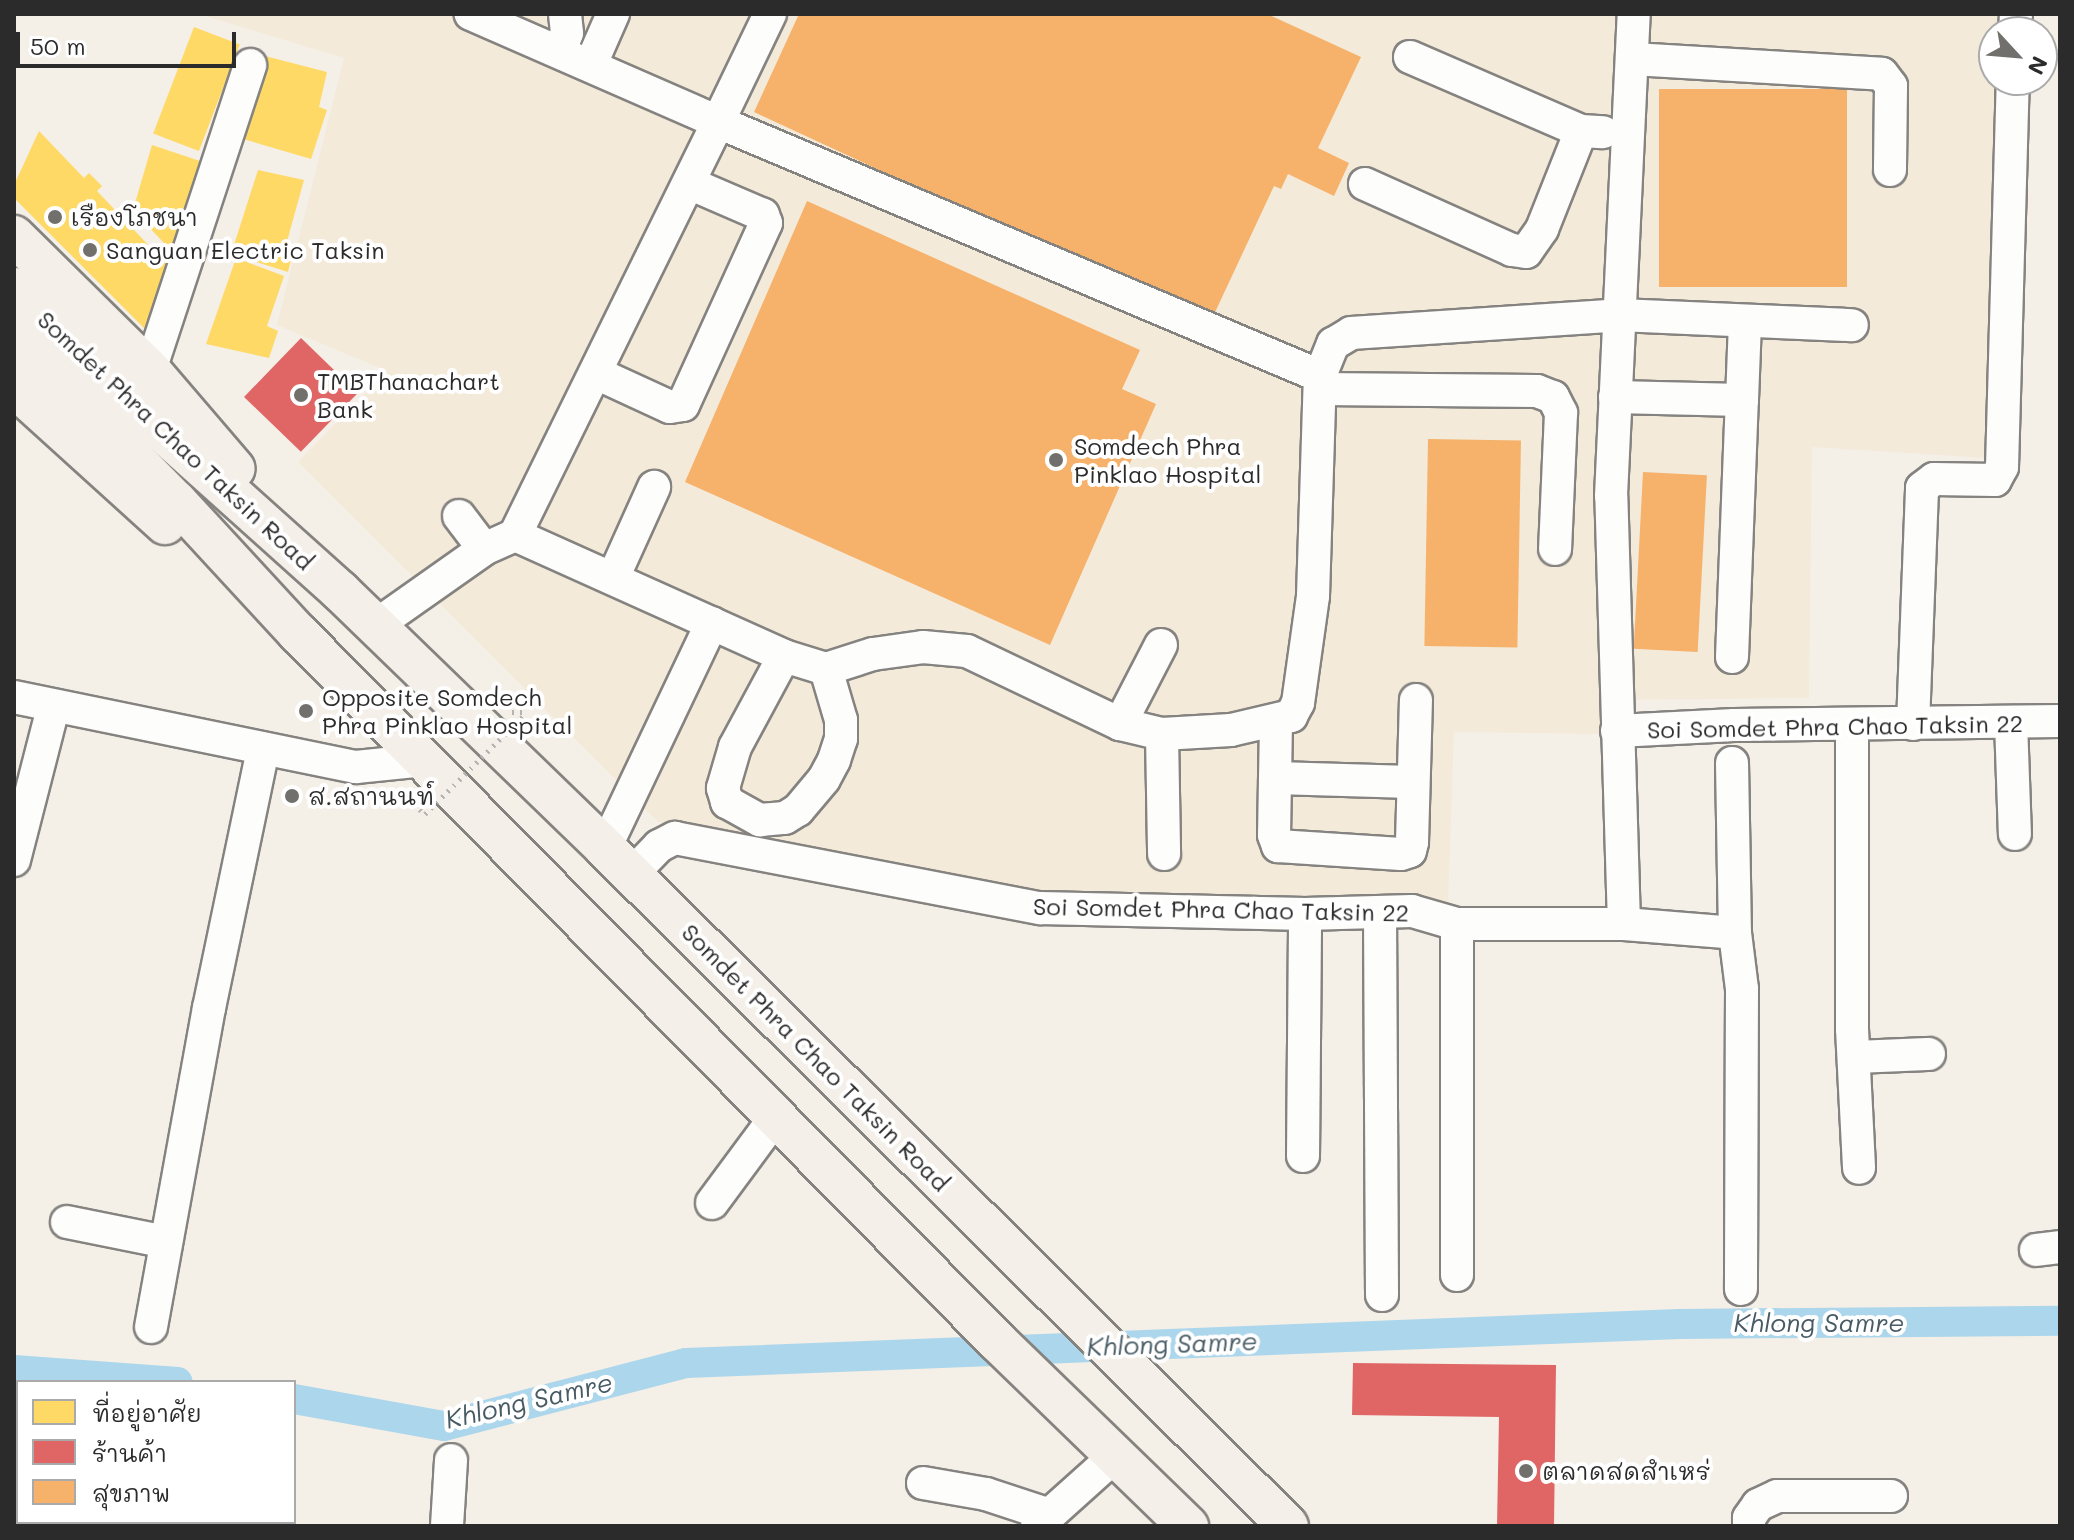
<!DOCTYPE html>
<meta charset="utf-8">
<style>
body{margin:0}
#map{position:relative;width:2074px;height:1540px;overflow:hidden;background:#f4efe7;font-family:Mali,"Playpen Sans Thai",sans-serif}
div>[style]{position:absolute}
.built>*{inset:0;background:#f4ead9}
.homes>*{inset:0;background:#ffd966;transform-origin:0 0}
.shops>*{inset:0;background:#e06666;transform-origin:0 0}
.health>*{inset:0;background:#f6b26b;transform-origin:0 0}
.canal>*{height:30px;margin:-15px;padding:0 15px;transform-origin:15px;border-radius:15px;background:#abd6eb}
.path>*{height:5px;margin-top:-2.5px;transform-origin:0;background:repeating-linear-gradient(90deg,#b5b4b3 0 2px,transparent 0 8px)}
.roads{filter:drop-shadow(2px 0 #858380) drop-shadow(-2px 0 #858380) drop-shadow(0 2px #858380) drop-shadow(0 -2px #858380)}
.minor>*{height:32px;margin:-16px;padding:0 16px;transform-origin:16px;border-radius:16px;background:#fdfdfb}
.major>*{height:40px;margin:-20px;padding:0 20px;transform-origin:20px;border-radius:20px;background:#f4efe8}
.path-bridge>*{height:5px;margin-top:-2.5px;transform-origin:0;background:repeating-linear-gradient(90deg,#b5b4b3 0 2px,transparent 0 8px)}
.dots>*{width:22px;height:22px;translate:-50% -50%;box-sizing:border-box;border:4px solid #fff;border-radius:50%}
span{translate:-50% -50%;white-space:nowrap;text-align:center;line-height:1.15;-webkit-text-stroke:8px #fff;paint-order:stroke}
.poi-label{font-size:24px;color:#2b2b2b}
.left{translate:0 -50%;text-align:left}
.street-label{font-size:24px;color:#2b2b2b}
.water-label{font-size:26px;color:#485b65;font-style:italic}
.frame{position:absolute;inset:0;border:16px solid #2b2b2b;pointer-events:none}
.legend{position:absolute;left:16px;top:1380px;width:280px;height:144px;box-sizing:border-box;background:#fff;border:2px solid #aaa;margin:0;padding:10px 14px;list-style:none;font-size:24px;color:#2b2b2b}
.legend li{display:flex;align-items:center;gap:16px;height:40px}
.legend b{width:40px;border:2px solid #aaa}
.north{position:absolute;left:1978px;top:16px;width:80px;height:80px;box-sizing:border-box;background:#fff;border:2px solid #aaa;border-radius:50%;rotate:116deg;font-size:22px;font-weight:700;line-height:32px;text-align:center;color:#2b2b2b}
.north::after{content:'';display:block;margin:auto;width:28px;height:36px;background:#71706d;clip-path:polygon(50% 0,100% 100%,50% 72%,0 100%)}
.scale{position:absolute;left:16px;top:32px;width:220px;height:36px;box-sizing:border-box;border:4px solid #2b2b2b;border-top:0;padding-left:10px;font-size:24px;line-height:28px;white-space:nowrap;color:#2b2b2b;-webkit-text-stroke:6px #fff;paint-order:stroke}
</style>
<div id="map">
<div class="built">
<i style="clip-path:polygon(199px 14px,2006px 14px,2005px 32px,1994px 32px,1994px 80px,2003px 80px,1987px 458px,1812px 447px,1809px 698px,1605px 700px,1604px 734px,1454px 732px,1448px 905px,1050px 898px,658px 822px,298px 462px,387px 371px,277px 325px,344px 58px)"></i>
</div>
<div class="homes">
<i style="left:194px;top:27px;width:49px;height:114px;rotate:21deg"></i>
<i style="clip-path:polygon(265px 56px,327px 72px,319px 107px,327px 110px,311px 159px,240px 138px)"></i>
<i style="clip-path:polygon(39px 131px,84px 178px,89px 173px,102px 186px,97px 191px,174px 272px,154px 338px,14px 198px,14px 185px)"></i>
<i style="clip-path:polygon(152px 145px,206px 163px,176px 256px,133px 210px)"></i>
<i style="clip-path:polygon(258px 170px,304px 180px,286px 245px,294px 247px,288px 272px,231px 254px)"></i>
<i style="clip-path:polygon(236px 258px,284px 276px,267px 326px,278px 331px,269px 358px,206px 344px)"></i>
</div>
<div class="shops">
<i style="left:301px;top:338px;width:79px;height:82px;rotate:44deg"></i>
<i style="clip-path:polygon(1353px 1363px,1556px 1365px,1554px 1526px,1497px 1526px,1499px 1417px,1352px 1415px)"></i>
</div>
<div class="health">
<i style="clip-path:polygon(799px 14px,1267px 14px,1361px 57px,1318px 148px,1349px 163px,1334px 196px,1288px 174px,1281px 189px,1274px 186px,1210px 323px,754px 112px)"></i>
<i style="left:1659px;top:89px;width:188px;height:198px"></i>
<i style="clip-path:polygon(807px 201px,1140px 350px,1122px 389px,1156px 404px,1050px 645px,685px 482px)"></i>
<i style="left:1428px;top:439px;width:93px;height:207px;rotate:1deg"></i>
<i style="left:1643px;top:472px;width:64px;height:177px;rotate:3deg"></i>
</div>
<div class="canal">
<i style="left:14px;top:1370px;width:164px;rotate:4.2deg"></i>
<i style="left:294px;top:1399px;width:152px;rotate:10.2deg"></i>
<i style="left:444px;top:1426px;width:250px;rotate:-14.6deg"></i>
<i style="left:686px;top:1363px;width:994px;rotate:-2.25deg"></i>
<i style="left:1679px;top:1324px;width:381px;rotate:-0.5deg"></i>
</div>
<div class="path">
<i style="left:512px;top:712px;width:15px"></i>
<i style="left:402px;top:793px;width:26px;rotate:43deg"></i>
</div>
<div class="roads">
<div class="minor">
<i style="left:770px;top:14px;width:120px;rotate:115.7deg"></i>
<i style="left:718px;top:122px;width:653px;rotate:22.88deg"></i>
<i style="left:2015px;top:32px;width:18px;rotate:-87deg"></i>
<i style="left:560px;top:51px;width:19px;rotate:-69deg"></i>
<i style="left:567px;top:33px;width:19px;rotate:-96deg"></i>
<i style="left:1410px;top:57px;width:186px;rotate:23.4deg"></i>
<i style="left:1581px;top:131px;width:22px;rotate:3deg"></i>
<i style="left:1633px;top:59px;width:249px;rotate:3.4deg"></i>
<i style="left:1882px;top:74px;width:15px;rotate:53deg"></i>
<i style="left:1891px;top:86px;width:84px;rotate:90.7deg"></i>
<i style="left:591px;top:64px;width:55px;rotate:-66.3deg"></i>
<i style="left:1365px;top:184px;width:161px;rotate:24.2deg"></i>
<i style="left:1512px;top:250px;width:14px;rotate:8deg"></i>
<i style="left:1526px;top:252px;width:28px;rotate:-55deg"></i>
<i style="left:1542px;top:229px;width:105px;rotate:-68.3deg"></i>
<i style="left:150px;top:370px;width:321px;rotate:-71.8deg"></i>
<i style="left:596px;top:373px;width:81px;rotate:24.7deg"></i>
<i style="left:670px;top:407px;width:13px;rotate:-9deg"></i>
<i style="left:683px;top:405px;width:200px;rotate:-65.5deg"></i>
<i style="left:766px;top:223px;width:9px;rotate:-111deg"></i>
<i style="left:763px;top:215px;width:78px;rotate:-156.7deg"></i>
<i style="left:1320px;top:389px;width:217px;rotate:0.5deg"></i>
<i style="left:1537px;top:391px;width:17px;rotate:21deg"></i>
<i style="left:1553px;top:397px;width:18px;rotate:63deg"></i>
<i style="left:1561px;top:413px;width:136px;rotate:92.5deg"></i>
<i style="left:1615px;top:397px;width:127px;rotate:1.4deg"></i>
<i style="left:1742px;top:400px;width:79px;rotate:-87.8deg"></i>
<i style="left:459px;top:516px;width:41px;rotate:52.9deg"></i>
<i style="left:515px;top:535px;width:295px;rotate:24.2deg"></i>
<i style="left:784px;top:656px;width:44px;rotate:17.2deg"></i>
<i style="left:826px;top:669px;width:49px;rotate:-17.7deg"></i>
<i style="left:873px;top:654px;width:50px;rotate:-8deg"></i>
<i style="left:923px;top:647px;width:44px;rotate:5.2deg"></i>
<i style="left:967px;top:651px;width:170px;rotate:25.5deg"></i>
<i style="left:1120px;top:724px;width:43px;rotate:13.4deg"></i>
<i style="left:1162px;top:734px;width:69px;rotate:-3.3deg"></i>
<i style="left:1231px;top:730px;width:62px;rotate:-13.1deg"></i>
<i style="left:1291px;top:716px;width:15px;rotate:-62deg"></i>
<i style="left:1298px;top:703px;width:108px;rotate:-82deg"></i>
<i style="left:1313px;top:596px;width:220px;rotate:-88.2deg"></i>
<i style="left:1320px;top:376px;width:35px;rotate:-68deg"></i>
<i style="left:1333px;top:344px;width:21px;rotate:-31deg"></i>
<i style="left:1351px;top:333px;width:269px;rotate:-3.8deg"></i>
<i style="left:1619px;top:315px;width:233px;rotate:2.5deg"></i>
<i style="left:613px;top:578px;width:100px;rotate:-65.7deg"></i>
<i style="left:375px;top:626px;width:133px;rotate:-35.2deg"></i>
<i style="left:484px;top:549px;width:34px;rotate:-24deg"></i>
<i style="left:515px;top:535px;width:460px;rotate:-63.8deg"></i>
<i style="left:718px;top:122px;width:270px;rotate:-156.4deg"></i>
<i style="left:784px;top:656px;width:103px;rotate:118.3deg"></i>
<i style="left:735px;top:747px;width:43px;rotate:106.3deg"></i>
<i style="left:723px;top:788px;width:15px;rotate:74deg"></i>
<i style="left:727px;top:802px;width:38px;rotate:29deg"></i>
<i style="left:760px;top:820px;width:25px;rotate:-5deg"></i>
<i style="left:785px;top:818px;width:15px;rotate:-32deg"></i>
<i style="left:798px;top:810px;width:40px;rotate:-50deg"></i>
<i style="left:824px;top:779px;width:21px;rotate:-62deg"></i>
<i style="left:834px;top:760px;width:22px;rotate:-72deg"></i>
<i style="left:841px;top:739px;width:19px;rotate:-90deg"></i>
<i style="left:841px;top:720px;width:53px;rotate:-106.4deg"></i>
<i style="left:1732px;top:657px;width:257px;rotate:-87.8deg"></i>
<i style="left:14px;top:697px;width:349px;rotate:11.6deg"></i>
<i style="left:356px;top:767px;width:69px;rotate:-5.8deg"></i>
<i style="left:1276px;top:722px;width:113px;rotate:91deg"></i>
<i style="left:1274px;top:835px;width:12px;rotate:70deg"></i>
<i style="left:1278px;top:846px;width:123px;rotate:3.7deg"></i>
<i style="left:1401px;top:854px;width:9px;rotate:-18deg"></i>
<i style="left:1410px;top:851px;width:9px;rotate:-77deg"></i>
<i style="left:1412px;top:842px;width:142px;rotate:-88.4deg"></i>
<i style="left:2011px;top:722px;width:112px;rotate:88deg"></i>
<i style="left:1120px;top:724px;width:89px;rotate:-62.6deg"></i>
<i style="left:1913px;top:724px;width:236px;rotate:-87.8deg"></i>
<i style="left:1922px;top:488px;width:15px;rotate:-37deg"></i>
<i style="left:1934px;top:479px;width:61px;rotate:0.9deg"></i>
<i style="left:1995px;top:480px;width:15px;rotate:-62deg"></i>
<i style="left:2002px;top:467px;width:387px;rotate:-88.4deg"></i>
<i style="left:1852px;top:726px;width:303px;rotate:90deg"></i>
<i style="left:1852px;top:1029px;width:139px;rotate:87.1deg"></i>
<i style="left:1617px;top:731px;width:117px;rotate:-2.9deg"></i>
<i style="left:1734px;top:725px;width:326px;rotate:-0.7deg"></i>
<i style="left:1162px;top:734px;width:120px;rotate:89deg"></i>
<i style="left:1732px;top:763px;width:170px;rotate:89deg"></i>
<i style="left:1735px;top:933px;width:56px;rotate:82.9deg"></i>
<i style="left:1742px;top:989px;width:300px;rotate:90.2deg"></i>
<i style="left:1275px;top:778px;width:137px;rotate:1.7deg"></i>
<i style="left:605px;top:848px;width:249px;rotate:-64.6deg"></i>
<i style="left:14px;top:860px;width:157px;rotate:-75.6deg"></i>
<i style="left:632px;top:874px;width:39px;rotate:-46deg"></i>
<i style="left:659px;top:846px;width:18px;rotate:-27deg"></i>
<i style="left:675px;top:838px;width:372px;rotate:10.9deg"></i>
<i style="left:1040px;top:908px;width:265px;rotate:1.3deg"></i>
<i style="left:1305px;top:914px;width:107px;rotate:-1.6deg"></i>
<i style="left:1412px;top:911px;width:47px;rotate:16.1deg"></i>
<i style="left:1457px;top:924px;width:167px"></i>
<i style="left:1624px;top:924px;width:111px;rotate:4.6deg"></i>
<i style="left:1380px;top:912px;width:383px;rotate:89.7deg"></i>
<i style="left:1624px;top:924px;width:428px;rotate:-91.7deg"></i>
<i style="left:1611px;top:496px;width:483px;rotate:-87.3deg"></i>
<i style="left:1854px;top:1057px;width:75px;rotate:-2.3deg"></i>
<i style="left:1303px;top:1156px;width:242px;rotate:-89.5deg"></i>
<i style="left:712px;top:1203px;width:109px;rotate:-53.5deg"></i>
<i style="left:67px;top:1222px;width:101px;rotate:11.4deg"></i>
<i style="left:2036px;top:1250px;width:24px;rotate:-7deg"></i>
<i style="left:1457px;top:1275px;width:351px;rotate:-90deg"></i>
<i style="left:151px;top:1327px;width:324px;rotate:-79.7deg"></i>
<i style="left:209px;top:1008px;width:265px;rotate:-78.2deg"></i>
<i style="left:923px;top:1483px;width:64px;rotate:9.9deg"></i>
<i style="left:986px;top:1494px;width:64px;rotate:18.2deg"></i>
<i style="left:125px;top:1522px;width:4px;rotate:90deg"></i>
<i style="left:447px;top:1526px;width:66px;rotate:-86.5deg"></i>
<i style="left:1037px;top:1526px;width:105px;rotate:-41.9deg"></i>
<i style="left:1749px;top:1526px;width:8px;rotate:-90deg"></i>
<i style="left:1749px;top:1518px;width:16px;rotate:-55deg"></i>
<i style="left:1758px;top:1505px;width:21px;rotate:-25deg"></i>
<i style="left:1777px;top:1496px;width:114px"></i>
</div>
<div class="major">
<i style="left:14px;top:236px;width:191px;rotate:44.6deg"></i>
<i style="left:150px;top:370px;width:130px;rotate:49.4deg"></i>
<i style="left:14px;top:288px;width:185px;rotate:44.3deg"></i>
<i style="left:146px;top:417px;width:261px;rotate:41.9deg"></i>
<i style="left:340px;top:591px;width:369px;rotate:44.1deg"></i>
<i style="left:605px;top:848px;width:962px;rotate:44.79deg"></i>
<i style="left:14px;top:337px;width:231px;rotate:45.4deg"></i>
<i style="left:176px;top:501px;width:180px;rotate:47.3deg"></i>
<i style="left:298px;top:633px;width:995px;rotate:45.37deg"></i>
<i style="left:997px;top:1341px;width:266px;rotate:44.1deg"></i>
<i style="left:14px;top:387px;width:204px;rotate:42.2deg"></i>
</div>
</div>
<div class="path-bridge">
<i style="left:425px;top:814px;width:144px;rotate:-45deg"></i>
</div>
<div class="dots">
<i style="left:55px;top:217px;background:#71706d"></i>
<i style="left:90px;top:250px;background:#71706d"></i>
<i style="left:301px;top:395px;background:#71706d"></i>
<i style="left:1056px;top:460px;background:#71706d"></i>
<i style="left:306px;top:711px;background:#71706d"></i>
<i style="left:292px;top:796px;background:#71706d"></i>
<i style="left:1526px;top:1471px;background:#71706d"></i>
</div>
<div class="poi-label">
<span class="left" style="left:71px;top:217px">เรืองโภชนา</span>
<span class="left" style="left:106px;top:250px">Sanguan Electric Taksin</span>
<span class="left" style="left:317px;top:395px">TMBThanachart<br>Bank</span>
<span class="left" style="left:1074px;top:460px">Somdech Phra<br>Pinklao Hospital</span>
<span class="left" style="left:322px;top:711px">Opposite Somdech<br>Phra Pinklao Hospital</span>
<span class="left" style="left:308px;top:796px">ส.สถานนท์</span>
<span class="left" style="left:1542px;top:1471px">ตลาดสดสำเหร่</span>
</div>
<div class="street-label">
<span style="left:176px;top:440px;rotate:43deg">Somdet Phra Chao Taksin Road</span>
<span style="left:1835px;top:726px;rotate:-1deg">Soi Somdet Phra Chao Taksin 22</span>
<span style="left:1221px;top:909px;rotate:1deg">Soi Somdet Phra Chao Taksin 22</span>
<span style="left:816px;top:1057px;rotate:45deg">Somdet Phra Chao Taksin Road</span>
</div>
<div class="water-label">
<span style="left:1819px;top:1323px">Khlong Samre</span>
<span style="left:1172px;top:1344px;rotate:-2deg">Khlong Samre</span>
<span style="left:529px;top:1401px;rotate:-13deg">Khlong Samre</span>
</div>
<div class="frame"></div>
<ul class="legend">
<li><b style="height:22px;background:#ffd966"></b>ที่อยู่อาศัย</li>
<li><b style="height:22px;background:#e06666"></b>ร้านค้า</li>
<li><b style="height:22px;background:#f6b26b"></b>สุขภาพ</li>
</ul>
<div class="north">N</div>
<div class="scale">50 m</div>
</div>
